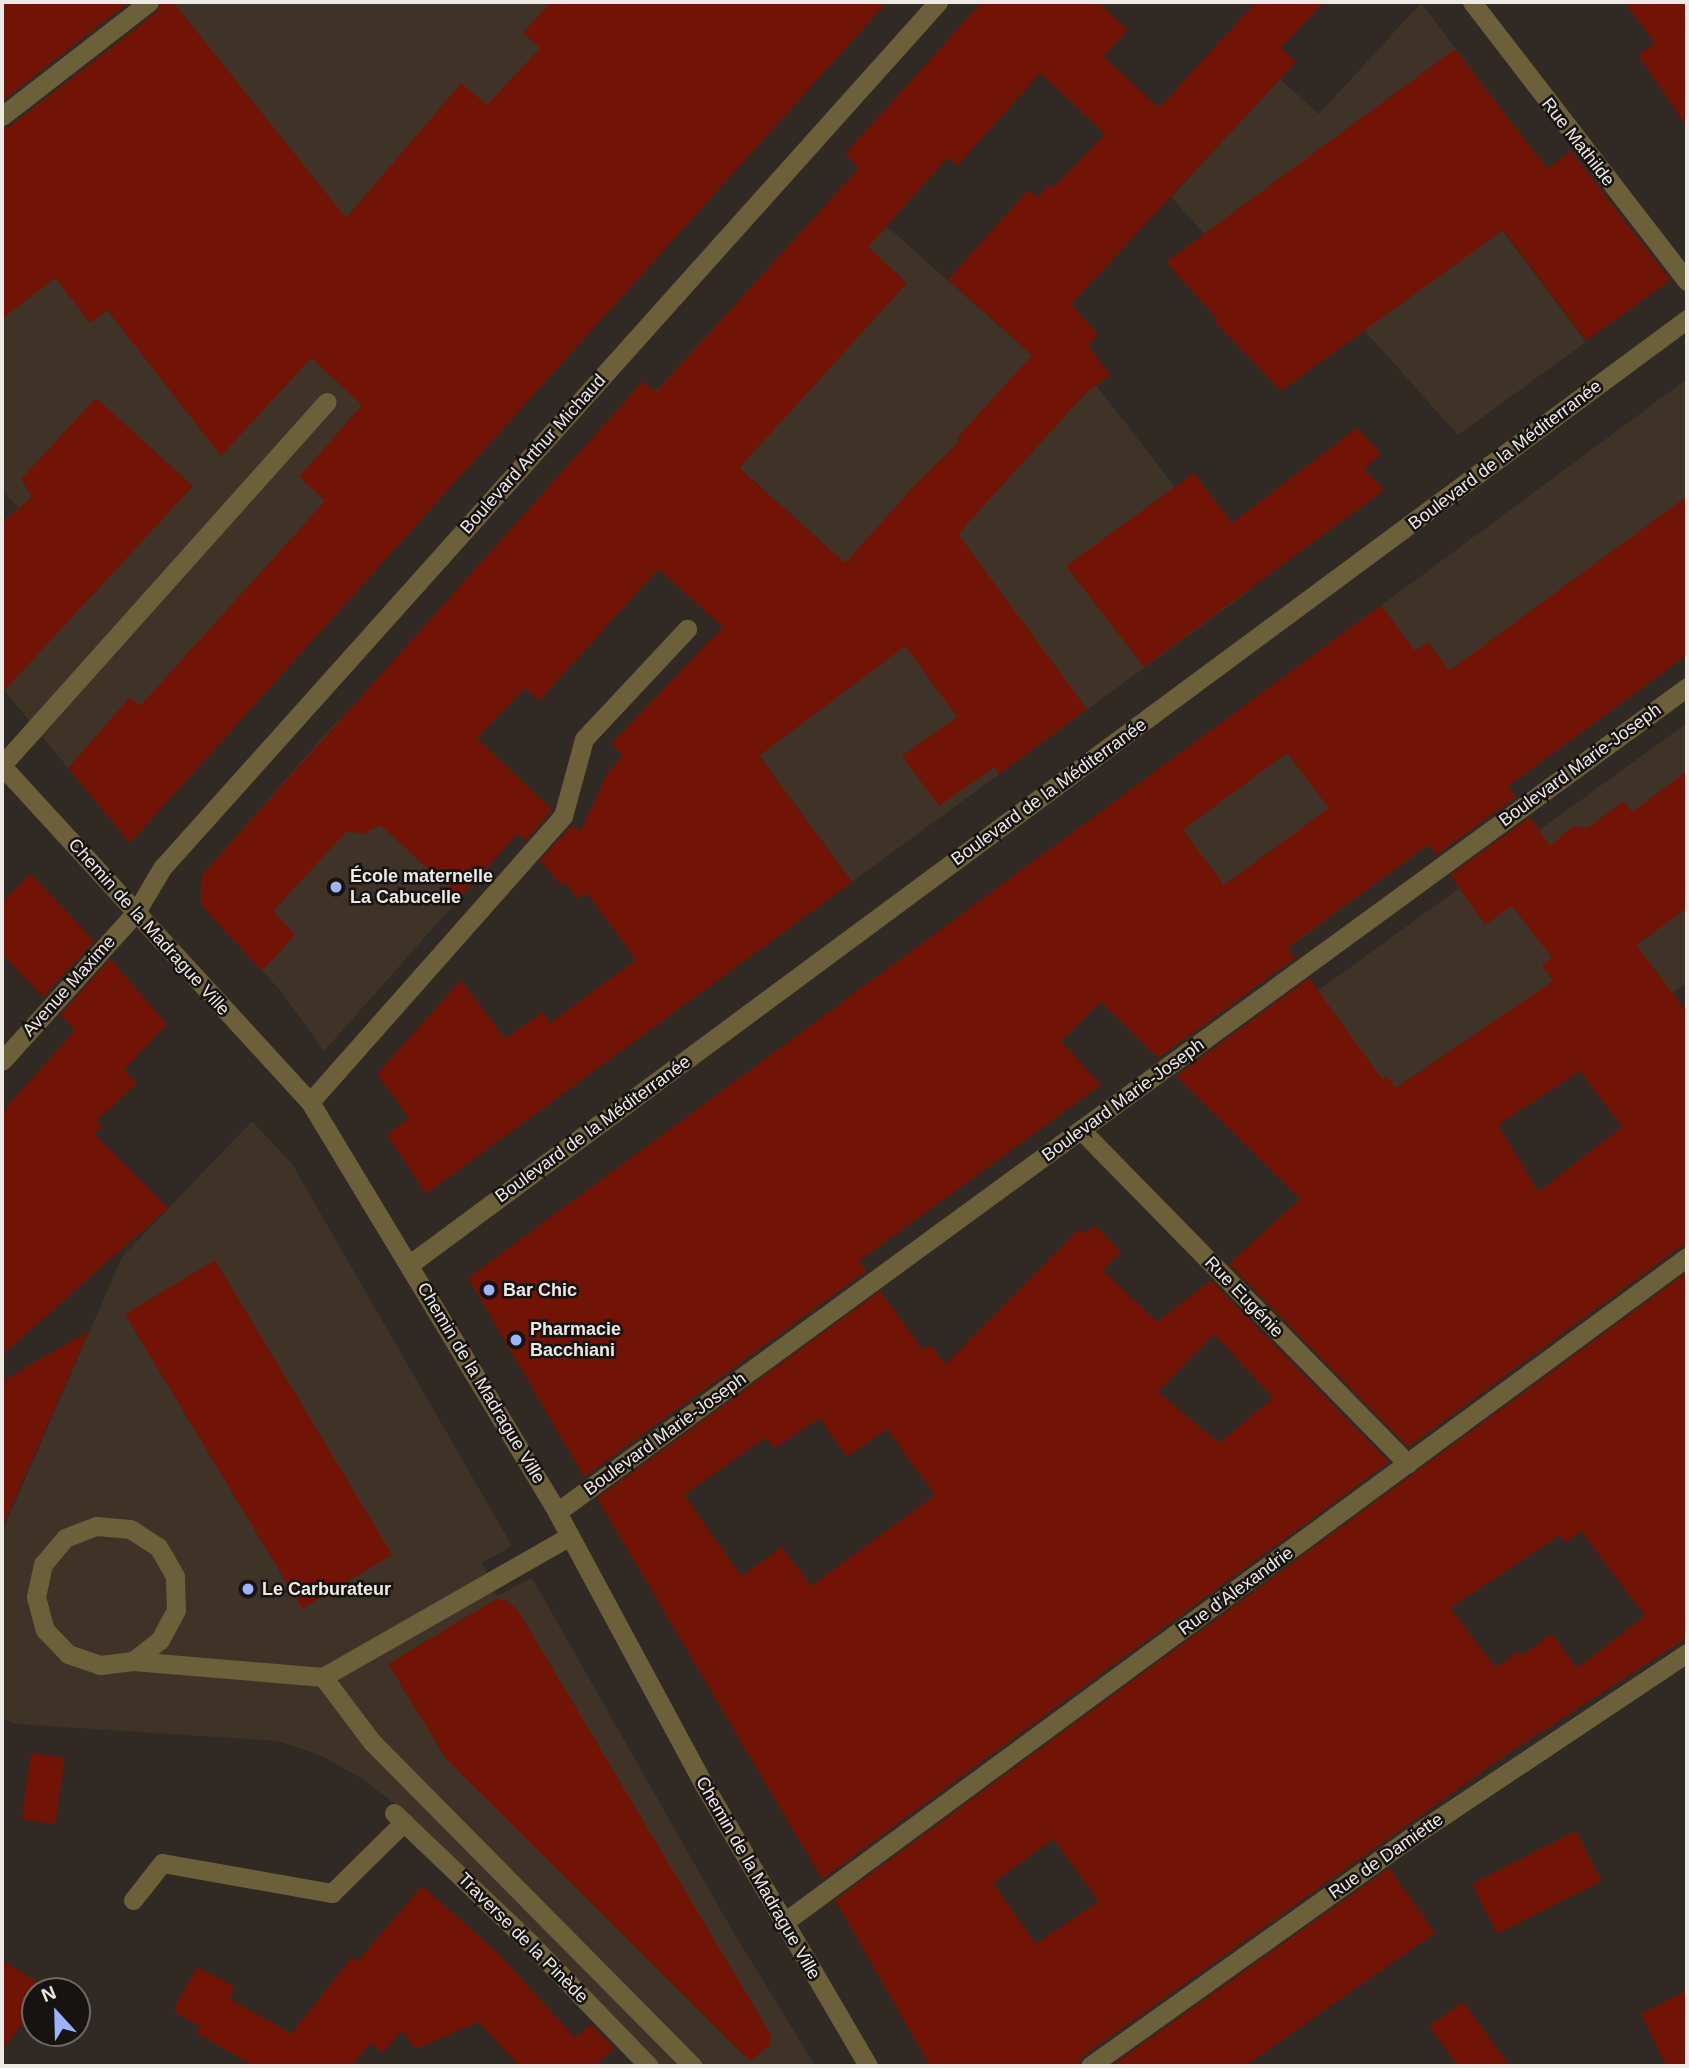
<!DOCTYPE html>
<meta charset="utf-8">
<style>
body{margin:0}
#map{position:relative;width:1689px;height:2068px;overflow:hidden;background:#312a24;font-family:Arial,sans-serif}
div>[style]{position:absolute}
.built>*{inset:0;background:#3f3328}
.building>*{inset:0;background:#711405;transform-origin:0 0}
.service>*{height:19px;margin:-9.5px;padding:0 9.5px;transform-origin:9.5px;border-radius:9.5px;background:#6b6039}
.minor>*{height:19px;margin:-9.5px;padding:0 9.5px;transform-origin:9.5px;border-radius:9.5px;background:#6b6039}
.tertiary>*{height:19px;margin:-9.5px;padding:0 9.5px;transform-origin:9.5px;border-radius:9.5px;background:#6b6039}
.dots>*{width:19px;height:19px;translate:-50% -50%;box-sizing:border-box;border:4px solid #171311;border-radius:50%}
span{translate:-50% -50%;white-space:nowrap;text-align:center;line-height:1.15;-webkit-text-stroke:5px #171311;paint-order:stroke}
.street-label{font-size:18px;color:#ede9e5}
.poi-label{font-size:18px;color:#ede9e5;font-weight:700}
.left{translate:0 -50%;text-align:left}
.frame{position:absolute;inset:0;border:4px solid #ede9e5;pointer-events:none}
.north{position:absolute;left:21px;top:1977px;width:70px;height:70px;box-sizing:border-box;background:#171311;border:2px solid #6d6966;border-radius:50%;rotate:338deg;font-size:19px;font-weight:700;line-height:28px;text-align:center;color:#ede9e5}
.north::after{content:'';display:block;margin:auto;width:24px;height:32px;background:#9bb4fd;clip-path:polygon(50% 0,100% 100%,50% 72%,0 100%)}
</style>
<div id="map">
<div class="built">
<i style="clip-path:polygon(173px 2px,874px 2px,881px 8px,186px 781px,138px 736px,88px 792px,2px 688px,2px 522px,18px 508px,2px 489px,2px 193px,201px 38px)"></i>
<i style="clip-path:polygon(1421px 3px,1547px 169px,1489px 213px,1586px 342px,1458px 435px,1348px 312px,1303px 343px,1171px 197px,1280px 79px,1319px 114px)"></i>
<i style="clip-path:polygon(842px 187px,1032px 355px,1075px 358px,1253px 588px,852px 882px,720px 702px,845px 563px,655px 392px)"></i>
<i style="clip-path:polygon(1687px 379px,1687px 655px,1213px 1003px,1082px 827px)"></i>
<i style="clip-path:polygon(338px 720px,504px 848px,324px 1051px,280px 990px,201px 905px,202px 875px)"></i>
<i style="clip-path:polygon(1687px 723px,1687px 983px,1408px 1175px,1261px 1032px)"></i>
<i style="clip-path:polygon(252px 1121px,292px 1164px,512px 1546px,482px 1563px,497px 1596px,532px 1578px,732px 1930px,814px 2064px,812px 2066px,658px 2066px,395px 1804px,364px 1780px,322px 1756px,278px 1741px,16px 1724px,2px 1719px,2px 1532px,122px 1257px)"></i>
</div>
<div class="building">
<i style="clip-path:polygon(2px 2px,129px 2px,2px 101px)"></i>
<i style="clip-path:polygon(161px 2px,173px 2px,346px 218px,461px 83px,487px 105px,540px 48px,523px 33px,550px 2px,887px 2px,130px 843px,68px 768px,130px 697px,140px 706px,325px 501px,299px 477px,362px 405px,311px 358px,221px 456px,107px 310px,90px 323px,55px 278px,2px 319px,2px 128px,10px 126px,157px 12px)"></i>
<i style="clip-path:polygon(evenodd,982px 2px,1098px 2px,1128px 30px,1104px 57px,1159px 108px,1256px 2px,1324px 2px,1281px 48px,1296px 62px,1071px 304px,1098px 335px,1088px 346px,1110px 375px,1085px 394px,958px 534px,1087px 709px,999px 774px,994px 767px,939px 806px,902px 756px,957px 717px,905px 646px,759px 756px,852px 882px,426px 1194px,387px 1135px,409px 1118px,377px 1074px,461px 980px,505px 1039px,543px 1012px,550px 1023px,636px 960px,587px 893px,577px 899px,565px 882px,561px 885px,540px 860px,572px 825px,580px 832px,606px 776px,623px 755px,611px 744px,723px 627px,658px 569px,539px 701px,525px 688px,477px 738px,552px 810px,525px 841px,518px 833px,460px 898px,380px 825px,363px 834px,347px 831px,273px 911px,295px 935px,262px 971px,201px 905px,202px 875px,643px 381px,656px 392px,859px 168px,845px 154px,982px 2px,1040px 73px,1105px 134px,1053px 188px,1049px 184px,1037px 198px,1028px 190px,948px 280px,1032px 355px,957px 438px,960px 441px,915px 485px,845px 563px,739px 468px,907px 283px,868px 247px,948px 157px,957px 166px,1040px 73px)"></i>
<i style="clip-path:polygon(1624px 2px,1687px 2px,1687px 127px,1638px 55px,1655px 43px)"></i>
<i style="clip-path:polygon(1455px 49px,1547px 169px,1571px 151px,1670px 280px,1586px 341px,1503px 230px,1281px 391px,1214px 321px,1217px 319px,1166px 262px)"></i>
<i style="clip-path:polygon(96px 398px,193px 486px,2px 693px,2px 523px,32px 497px,21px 479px)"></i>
<i style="clip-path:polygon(1357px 428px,1381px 454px,1364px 469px,1384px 490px,1144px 667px,1066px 566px,1194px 473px,1232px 523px)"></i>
<i style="clip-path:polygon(evenodd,1687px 496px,1687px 655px,1508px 786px,1516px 797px,1436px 855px,1429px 844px,1287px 948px,1295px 958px,1158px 1058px,1101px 1002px,1061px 1041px,1101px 1085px,859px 1261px,866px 1271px,584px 1477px,468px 1278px,1381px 605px,1415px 651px,1428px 642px,1449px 671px,1687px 496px,1287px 753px,1329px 808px,1224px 885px,1183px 830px,1287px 753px)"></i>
<i style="clip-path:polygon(evenodd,1687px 771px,1687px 908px,1636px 945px,1687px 1012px,1687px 1245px,1680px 1247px,1408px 1447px,1229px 1264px,1300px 1199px,1176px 1076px,1309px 978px,1382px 1079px,1387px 1076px,1396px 1088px,1553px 981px,1542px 965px,1552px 958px,1512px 906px,1485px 925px,1450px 875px,1530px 817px,1550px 846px,1573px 826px,1587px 828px,1624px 801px,1632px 812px,1687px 771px,1580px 1071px,1622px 1127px,1538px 1192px,1498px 1125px,1580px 1071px)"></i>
<i style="clip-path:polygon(31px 874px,94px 941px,43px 997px,2px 954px,2px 902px)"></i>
<i style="clip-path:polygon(110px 959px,167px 1024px,124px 1070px,137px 1083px,97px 1120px,102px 1126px,94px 1134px,168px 1208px,2px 1355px,2px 1112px,75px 1030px,60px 1015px)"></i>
<i style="clip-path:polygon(evenodd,1094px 1225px,1121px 1252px,1103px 1270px,1157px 1322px,1211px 1280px,1389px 1462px,822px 1879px,597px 1498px,880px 1291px,923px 1350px,931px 1345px,945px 1365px,1079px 1229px,1084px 1234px,1094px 1225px,1214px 1334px,1273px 1398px,1219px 1443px,1158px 1392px,1214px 1334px,1094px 1225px,819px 1418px,847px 1457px,887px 1429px,935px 1495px,811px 1586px,782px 1547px,741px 1576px,684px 1495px,766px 1437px,774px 1449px,819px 1418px)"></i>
<i style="left:215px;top:1260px;width:344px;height:105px;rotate:59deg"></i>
<i style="clip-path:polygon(evenodd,1687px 1272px,1687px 1638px,1504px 1756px,1083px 2056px,1078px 2066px,930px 2066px,835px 1900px,1687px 1272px,1581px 1531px,1645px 1616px,1577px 1668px,1552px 1634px,1521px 1656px,1519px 1651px,1496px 1668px,1450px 1608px,1560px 1535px,1565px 1543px,1581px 1531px,1687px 1272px,1053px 1839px,1099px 1901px,1036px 1944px,993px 1883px,1053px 1839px)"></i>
<i style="clip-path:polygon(89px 1331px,51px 1417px,2px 1528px,2px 1381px)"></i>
<i style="clip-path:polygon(496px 1599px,505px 1600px,517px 1609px,771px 2035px,769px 2046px,750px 2061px,446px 1759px,388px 1664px)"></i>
<i style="left:31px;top:1753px;width:34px;height:67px;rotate:8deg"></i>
<i style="left:1576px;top:1831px;width:56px;height:117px;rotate:63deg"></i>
<i style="clip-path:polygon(1389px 1868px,1435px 1933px,1245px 2066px,1111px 2066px)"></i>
<i style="clip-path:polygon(422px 1886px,497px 1952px,575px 2038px,591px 2024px,614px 2048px,598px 2063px,601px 2066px,520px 2066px,478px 2022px,416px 2049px,402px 2031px,382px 2053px,370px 2043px,352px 2066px,254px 2066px,196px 2033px,200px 2027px,173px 2011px,197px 1967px,235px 1987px,229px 1998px,291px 2034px,352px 1957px,357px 1962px)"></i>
<i style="clip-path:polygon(2px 1960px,49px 1990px,35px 1991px,35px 2008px,2px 2050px)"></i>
<i style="clip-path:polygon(1687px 1990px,1687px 2066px,1666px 2066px,1641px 2014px)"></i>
<i style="clip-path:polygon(1463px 2002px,1510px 2066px,1458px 2066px,1429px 2026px)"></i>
</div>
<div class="service">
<i style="left:2px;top:116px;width:186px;rotate:-37.8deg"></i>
<i style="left:2px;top:765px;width:487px;rotate:-48.2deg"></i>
<i style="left:310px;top:1102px;width:382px;rotate:-48.5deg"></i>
<i style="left:563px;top:816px;width:80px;rotate:-74.7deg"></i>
<i style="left:584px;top:739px;width:151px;rotate:-46.9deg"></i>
<i style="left:570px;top:1536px;width:284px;rotate:150.3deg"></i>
<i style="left:323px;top:1677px;width:81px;rotate:53deg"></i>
<i style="left:372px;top:1742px;width:456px;rotate:45.3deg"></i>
<i style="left:133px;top:1661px;width:34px;rotate:-38deg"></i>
<i style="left:160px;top:1640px;width:34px;rotate:-62deg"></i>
<i style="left:176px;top:1610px;width:34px;rotate:-92deg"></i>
<i style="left:175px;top:1576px;width:34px;rotate:-120deg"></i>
<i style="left:158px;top:1547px;width:33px;rotate:-147deg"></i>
<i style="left:130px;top:1529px;width:34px;rotate:-175deg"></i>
<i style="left:96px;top:1526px;width:33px;rotate:159deg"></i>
<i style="left:65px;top:1538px;width:34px;rotate:130deg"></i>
<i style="left:43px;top:1564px;width:34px;rotate:102deg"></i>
<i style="left:36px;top:1597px;width:34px;rotate:75deg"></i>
<i style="left:45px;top:1630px;width:33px;rotate:46deg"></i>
<i style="left:68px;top:1654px;width:34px;rotate:19deg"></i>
<i style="left:100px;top:1665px;width:33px;rotate:-7deg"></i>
<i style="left:133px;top:1661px;width:191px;rotate:4.8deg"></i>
<i style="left:133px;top:1900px;width:47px;rotate:-51.9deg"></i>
<i style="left:162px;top:1863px;width:173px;rotate:10deg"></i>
<i style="left:332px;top:1893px;width:101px;rotate:-44.6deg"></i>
</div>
<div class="minor">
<i style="left:1472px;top:2px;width:352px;rotate:52.4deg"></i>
<i style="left:2px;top:1061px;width:200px;rotate:-48deg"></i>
<i style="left:136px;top:912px;width:51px;rotate:-59.4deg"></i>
<i style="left:162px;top:868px;width:1163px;rotate:-48.14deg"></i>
<i style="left:1081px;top:1130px;width:467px;rotate:45.6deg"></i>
<i style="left:410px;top:1264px;width:1589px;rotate:-36.5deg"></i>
<i style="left:557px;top:1512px;width:1399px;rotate:-36.13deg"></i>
<i style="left:394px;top:1813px;width:192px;rotate:43.7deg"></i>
<i style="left:533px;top:1946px;width:167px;rotate:46deg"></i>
<i style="left:783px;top:1923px;width:1123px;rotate:-36.38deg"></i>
<i style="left:1090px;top:2066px;width:394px;rotate:-35.5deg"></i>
<i style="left:1411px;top:1837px;width:332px;rotate:-33.7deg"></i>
</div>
<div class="tertiary">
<i style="left:2px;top:766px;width:456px;rotate:47.5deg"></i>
<i style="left:310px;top:1102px;width:479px;rotate:58.9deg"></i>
<i style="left:557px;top:1512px;width:310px;rotate:61.7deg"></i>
<i style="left:704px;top:1785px;width:325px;rotate:59.7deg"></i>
</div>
<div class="dots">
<i style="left:336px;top:887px;background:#9bb4fd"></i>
<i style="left:489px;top:1290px;background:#9bb4fd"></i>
<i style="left:516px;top:1340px;background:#9bb4fd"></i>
<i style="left:248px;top:1589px;background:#9bb4fd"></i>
</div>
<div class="street-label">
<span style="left:1578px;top:142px;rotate:52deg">Rue Mathilde</span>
<span style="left:533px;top:454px;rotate:-48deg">Boulevard Arthur Michaud</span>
<span style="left:1505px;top:455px;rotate:-37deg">Boulevard de la Méditerranée</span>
<span style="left:1580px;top:765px;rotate:-36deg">Boulevard Marie-Joseph</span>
<span style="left:1049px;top:792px;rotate:-36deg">Boulevard de la Méditerranée</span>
<span style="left:149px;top:927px;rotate:48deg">Chemin de la Madrague Ville</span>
<span style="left:69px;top:986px;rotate:-48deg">Avenue Maxime</span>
<span style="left:1123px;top:1100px;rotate:-36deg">Boulevard Marie-Joseph</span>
<span style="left:593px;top:1129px;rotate:-36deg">Boulevard de la Méditerranée</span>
<span style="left:1244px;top:1297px;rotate:46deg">Rue Eugénie</span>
<span style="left:481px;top:1383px;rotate:59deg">Chemin de la Madrague Ville</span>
<span style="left:665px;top:1434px;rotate:-36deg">Boulevard Marie-Joseph</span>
<span style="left:1236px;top:1591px;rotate:-36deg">Rue d'Alexandrie</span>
<span style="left:1386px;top:1856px;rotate:-35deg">Rue de Damiette</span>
<span style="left:758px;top:1878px;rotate:60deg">Chemin de la Madrague Ville</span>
<span style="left:523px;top:1938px;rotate:45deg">Traverse de la Pinède</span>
</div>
<div class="poi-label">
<span class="left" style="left:350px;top:887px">École maternelle<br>La Cabucelle</span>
<span class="left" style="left:503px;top:1290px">Bar Chic</span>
<span class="left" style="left:530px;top:1340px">Pharmacie<br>Bacchiani</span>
<span class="left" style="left:262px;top:1589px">Le Carburateur</span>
</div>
<div class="frame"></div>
<div class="north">N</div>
</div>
